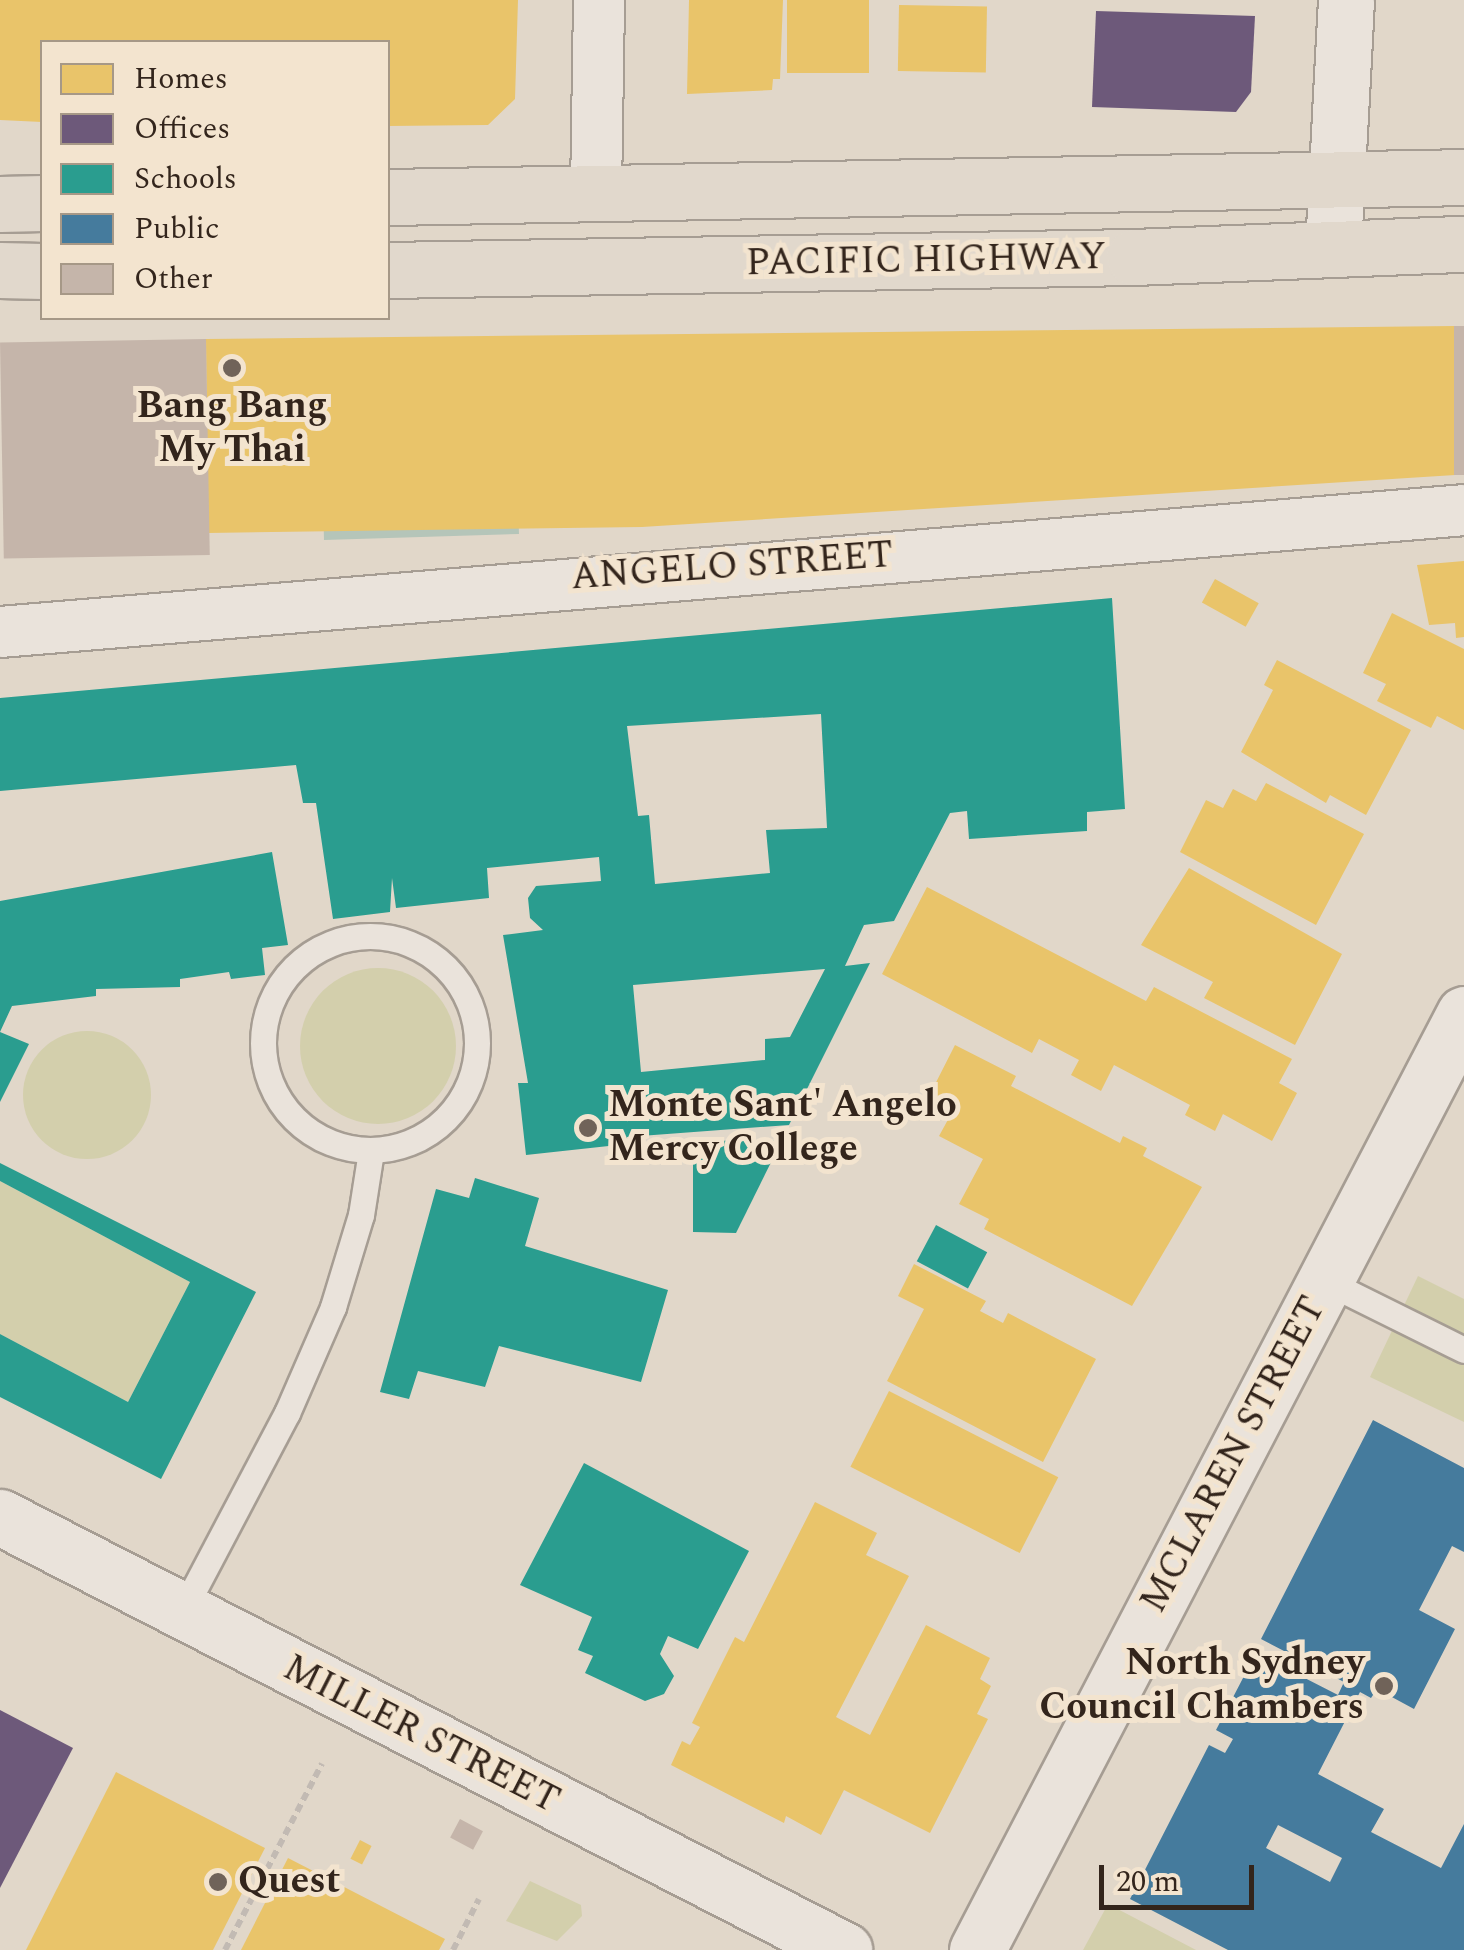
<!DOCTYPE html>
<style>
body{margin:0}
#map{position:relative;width:1464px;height:1950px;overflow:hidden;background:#e1d7c9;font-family:Spectral,serif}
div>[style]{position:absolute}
.green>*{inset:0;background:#d3cfac}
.round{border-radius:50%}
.water>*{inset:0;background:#b5c5b9}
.homes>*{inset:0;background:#e9c46a;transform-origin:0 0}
.offices>*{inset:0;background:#6d597a}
.schools>*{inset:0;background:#2a9d8f;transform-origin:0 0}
.public>*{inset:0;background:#457b9d}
.building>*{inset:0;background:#c5b5aa;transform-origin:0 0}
.path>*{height:6px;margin-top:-3px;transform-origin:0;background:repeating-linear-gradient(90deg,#c2bab3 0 8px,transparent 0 13px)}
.roads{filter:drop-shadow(2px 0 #a69d93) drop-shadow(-2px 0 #a69d93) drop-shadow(0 2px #a69d93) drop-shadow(0 -2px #a69d93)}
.lane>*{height:25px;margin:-12.5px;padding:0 12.5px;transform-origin:12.5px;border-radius:12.5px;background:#eae3db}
.lane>.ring{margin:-12.5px;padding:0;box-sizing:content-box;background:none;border:25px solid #eae3db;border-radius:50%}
.street>*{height:50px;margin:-25px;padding:0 25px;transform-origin:25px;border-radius:25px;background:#eae3db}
.secondary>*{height:55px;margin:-27.5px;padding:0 27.5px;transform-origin:27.5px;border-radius:27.5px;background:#eae3db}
.primary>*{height:55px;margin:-27.5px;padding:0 27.5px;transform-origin:27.5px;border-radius:27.5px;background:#e1d8cc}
.dots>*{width:28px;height:28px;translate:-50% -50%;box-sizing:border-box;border:5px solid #f3e4cf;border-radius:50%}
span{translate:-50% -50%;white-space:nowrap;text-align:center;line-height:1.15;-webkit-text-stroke:10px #f3e4cf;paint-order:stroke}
.street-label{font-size:38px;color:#33251c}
.poi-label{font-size:38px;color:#33251c;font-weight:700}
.left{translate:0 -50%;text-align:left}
.right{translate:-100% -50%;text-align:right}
.legend{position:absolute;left:40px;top:40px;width:350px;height:280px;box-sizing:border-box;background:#f3e4cf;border:2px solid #a69887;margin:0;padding:12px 18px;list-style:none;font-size:30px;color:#33251c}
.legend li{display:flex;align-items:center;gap:20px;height:50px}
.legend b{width:50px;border:2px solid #a69887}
.scale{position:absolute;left:1099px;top:1865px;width:155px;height:45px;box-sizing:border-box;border:5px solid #33251c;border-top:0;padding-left:12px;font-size:30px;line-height:35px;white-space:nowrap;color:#33251c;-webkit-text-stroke:8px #f3e4cf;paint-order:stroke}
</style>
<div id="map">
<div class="green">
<i class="round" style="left:300px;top:968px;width:156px;height:156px"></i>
<i class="round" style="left:23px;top:1031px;width:128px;height:128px"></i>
<i style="clip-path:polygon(0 1181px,190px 1282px,128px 1402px,0 1334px)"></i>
<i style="clip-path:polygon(1418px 1276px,1464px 1299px,1464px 1422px,1370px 1377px)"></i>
<i style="clip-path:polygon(530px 1881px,581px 1905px,582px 1916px,557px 1941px,506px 1921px)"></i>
<i style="clip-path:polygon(1108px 1904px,1196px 1950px,1083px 1950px)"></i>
</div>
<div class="water">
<i style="clip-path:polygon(323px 494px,518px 505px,519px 534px,324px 540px)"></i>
</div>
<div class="homes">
<i style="clip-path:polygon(0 0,518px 0,515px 99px,488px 125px,388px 126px,388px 42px,42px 42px,42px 122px,0 120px)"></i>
<i style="clip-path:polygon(689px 0,783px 0,780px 79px,773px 79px,772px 90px,687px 94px)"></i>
<i style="left:787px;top:0;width:82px;height:73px"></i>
<i style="left:899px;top:5px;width:88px;height:66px;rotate:1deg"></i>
<i style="clip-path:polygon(1454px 326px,1455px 475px,642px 527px,208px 533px,206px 339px)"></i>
<i style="clip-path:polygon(1464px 561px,1464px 637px,1456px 638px,1455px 623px,1429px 625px,1417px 565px)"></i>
<i style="left:1215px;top:579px;width:50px;height:27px;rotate:29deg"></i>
<i style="clip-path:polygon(1392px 613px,1464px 649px,1464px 730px,1437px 716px,1431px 728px,1377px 701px,1386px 684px,1363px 673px)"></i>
<i style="clip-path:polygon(1277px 660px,1411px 730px,1366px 815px,1330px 795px,1326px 803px,1241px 752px,1273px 690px,1264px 685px)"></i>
<i style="clip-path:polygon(1266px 783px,1364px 834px,1316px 925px,1180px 852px,1206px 800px,1223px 808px,1233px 789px,1256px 801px)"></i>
<i style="clip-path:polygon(1189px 868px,1342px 954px,1295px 1045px,1204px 998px,1213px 982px,1141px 945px)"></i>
<i style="clip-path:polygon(927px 887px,1146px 1001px,1154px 987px,1292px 1059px,1279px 1083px,1297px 1093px,1272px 1141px,1223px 1114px,1215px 1131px,1185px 1115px,1190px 1105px,1114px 1065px,1101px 1091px,1071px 1075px,1079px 1060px,1039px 1039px,1032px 1053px,882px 974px)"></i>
<i style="clip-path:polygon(955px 1045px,1016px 1076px,1011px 1086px,1120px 1143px,1123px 1136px,1147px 1148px,1143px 1156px,1202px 1187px,1132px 1306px,984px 1229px,989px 1219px,959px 1204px,983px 1159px,939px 1136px,950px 1116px,925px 1104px)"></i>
<i style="clip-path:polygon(914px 1264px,986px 1301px,980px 1311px,1003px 1323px,1008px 1313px,1096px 1359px,1043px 1462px,887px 1381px,924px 1309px,898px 1296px)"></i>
<i style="left:889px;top:1391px;width:190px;height:85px;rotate:27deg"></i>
<i style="clip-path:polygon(815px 1502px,877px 1533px,866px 1555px,909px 1576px,836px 1717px,870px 1735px,926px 1625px,990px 1658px,980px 1679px,991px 1686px,977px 1714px,988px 1719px,930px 1833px,844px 1790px,821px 1835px,786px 1816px,784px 1823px,671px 1765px,682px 1741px,690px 1745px,700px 1727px,692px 1723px,735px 1637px,744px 1642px)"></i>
<i style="clip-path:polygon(116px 1772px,265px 1848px,213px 1950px,26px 1950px)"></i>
<i style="left:360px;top:1840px;width:13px;height:21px;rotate:27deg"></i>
<i style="clip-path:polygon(288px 1858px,445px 1939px,439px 1950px,241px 1950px)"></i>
</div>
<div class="offices">
<i style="clip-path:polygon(1096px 11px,1255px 16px,1251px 92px,1236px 112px,1092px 107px)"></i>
<i style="clip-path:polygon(0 1710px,73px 1748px,0 1888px)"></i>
</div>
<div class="schools">
<i style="clip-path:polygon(evenodd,1112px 598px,1125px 809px,1087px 812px,1087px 831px,969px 839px,967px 811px,950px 813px,894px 921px,864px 925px,845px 966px,870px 963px,789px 1125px,627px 1137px,627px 1144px,526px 1155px,518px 1083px,528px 1083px,503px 935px,543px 930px,530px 918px,528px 898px,536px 886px,601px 881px,599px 857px,487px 868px,489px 898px,396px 908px,392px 878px,390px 912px,333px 919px,316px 803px,303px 803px,296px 765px,0 791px,0 698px,1112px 598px,821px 714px,827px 828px,766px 830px,770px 873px,655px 884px,649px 815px,638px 816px,627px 726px,821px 714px,1112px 598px,825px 969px,790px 1037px,765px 1039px,765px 1060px,641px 1072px,633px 985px,825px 969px)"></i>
<i style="clip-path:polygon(272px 852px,288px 945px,262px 948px,265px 975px,231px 979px,229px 972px,180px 979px,180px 987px,96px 989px,96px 996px,12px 1006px,0 1032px,29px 1044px,0 1102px,0 901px)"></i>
<i style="clip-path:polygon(782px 1140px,736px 1233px,693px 1232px,693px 1141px)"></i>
<i style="clip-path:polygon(0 1163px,256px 1292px,161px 1479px,0 1397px,0 1334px,128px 1402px,190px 1282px,0 1181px)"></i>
<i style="clip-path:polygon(475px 1178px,539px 1198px,525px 1246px,668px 1290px,641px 1382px,499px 1346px,485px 1387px,418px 1371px,409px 1399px,380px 1392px,436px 1189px,469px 1198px)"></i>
<i style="left:936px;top:1225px;width:58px;height:41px;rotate:28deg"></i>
<i style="clip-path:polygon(584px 1463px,749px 1551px,698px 1649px,668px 1636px,660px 1654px,674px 1676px,664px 1694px,645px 1701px,585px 1673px,593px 1656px,578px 1650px,592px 1617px,520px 1585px)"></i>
</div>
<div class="public">
<i style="clip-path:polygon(evenodd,1373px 1420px,1464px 1468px,1464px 1552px,1452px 1546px,1419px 1610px,1455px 1629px,1414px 1709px,1377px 1689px,1371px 1698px,1360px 1692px,1318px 1774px,1384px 1809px,1371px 1832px,1441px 1868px,1464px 1824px,1464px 1950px,1228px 1950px,1130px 1899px,1209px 1745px,1225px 1753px,1233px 1739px,1216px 1730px,1256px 1653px,1338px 1695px,1344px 1682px,1261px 1639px,1373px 1420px,1278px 1825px,1342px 1858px,1330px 1882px,1266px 1848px,1278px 1825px)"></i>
</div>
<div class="building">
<i style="left:1454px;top:326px;width:10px;height:149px"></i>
<i style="left:206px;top:339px;width:216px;height:206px;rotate:89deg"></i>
<i style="left:460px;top:1819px;width:26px;height:21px;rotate:28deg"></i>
</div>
<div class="path">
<i style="left:225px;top:1950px;width:210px;rotate:-62.5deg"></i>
<i style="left:453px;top:1950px;width:57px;rotate:-63deg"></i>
</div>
<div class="roads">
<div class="lane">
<i class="ring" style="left:263px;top:936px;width:189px;height:189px"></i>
<i style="left:1325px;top:1281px;width:155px;rotate:26.4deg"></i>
<i style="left:182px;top:1612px;width:225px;rotate:-62.2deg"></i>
<i style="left:287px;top:1413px;width:116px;rotate:-66.5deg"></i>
<i style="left:333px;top:1307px;width:96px;rotate:-73.1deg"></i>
<i style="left:361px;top:1215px;width:65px;rotate:-81.1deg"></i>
</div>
<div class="street">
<i style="left:596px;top:193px;width:193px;rotate:-89.1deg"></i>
<i style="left:0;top:632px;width:1469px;rotate:-4.76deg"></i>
</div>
<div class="secondary">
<i style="left:1333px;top:248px;width:248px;rotate:-87deg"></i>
<i style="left:0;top:1517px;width:949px;rotate:27.16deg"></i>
<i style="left:977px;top:1950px;width:1055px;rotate:-62.51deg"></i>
</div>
<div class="primary">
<i style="left:388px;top:197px;width:1076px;rotate:-1.06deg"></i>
<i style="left:0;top:204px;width:42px;rotate:-1.4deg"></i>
<i style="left:0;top:270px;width:42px;rotate:1.4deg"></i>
<i style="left:388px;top:270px;width:746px;rotate:-1deg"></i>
<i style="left:1134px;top:257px;width:330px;rotate:-2.3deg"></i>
</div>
</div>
<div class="dots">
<i style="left:232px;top:368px;background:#706359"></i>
<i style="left:588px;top:1128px;background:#706359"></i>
<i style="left:1384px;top:1686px;background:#706359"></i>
<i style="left:218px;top:1882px;background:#706359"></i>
</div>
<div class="street-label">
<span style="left:926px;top:261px;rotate:-1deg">PACIFIC HIGHWAY</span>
<span style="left:732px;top:567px;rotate:-4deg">ANGELO STREET</span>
<span style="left:1234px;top:1455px;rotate:-62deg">MCLAREN STREET</span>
<span style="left:421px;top:1735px;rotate:27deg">MILLER STREET</span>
</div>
<div class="poi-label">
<span style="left:232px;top:429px">Bang Bang<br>My Thai</span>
<span class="left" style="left:608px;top:1128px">Monte Sant' Angelo<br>Mercy College</span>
<span class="right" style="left:1364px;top:1686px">North Sydney<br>Council Chambers</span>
<span class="left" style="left:238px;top:1882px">Quest</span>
</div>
<ul class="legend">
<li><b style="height:28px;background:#e9c46a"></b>Homes</li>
<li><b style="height:28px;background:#6d597a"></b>Offices</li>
<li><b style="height:28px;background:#2a9d8f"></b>Schools</li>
<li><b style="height:28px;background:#457b9d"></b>Public</li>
<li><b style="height:28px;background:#c5b5aa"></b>Other</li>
</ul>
<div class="scale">20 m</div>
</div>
